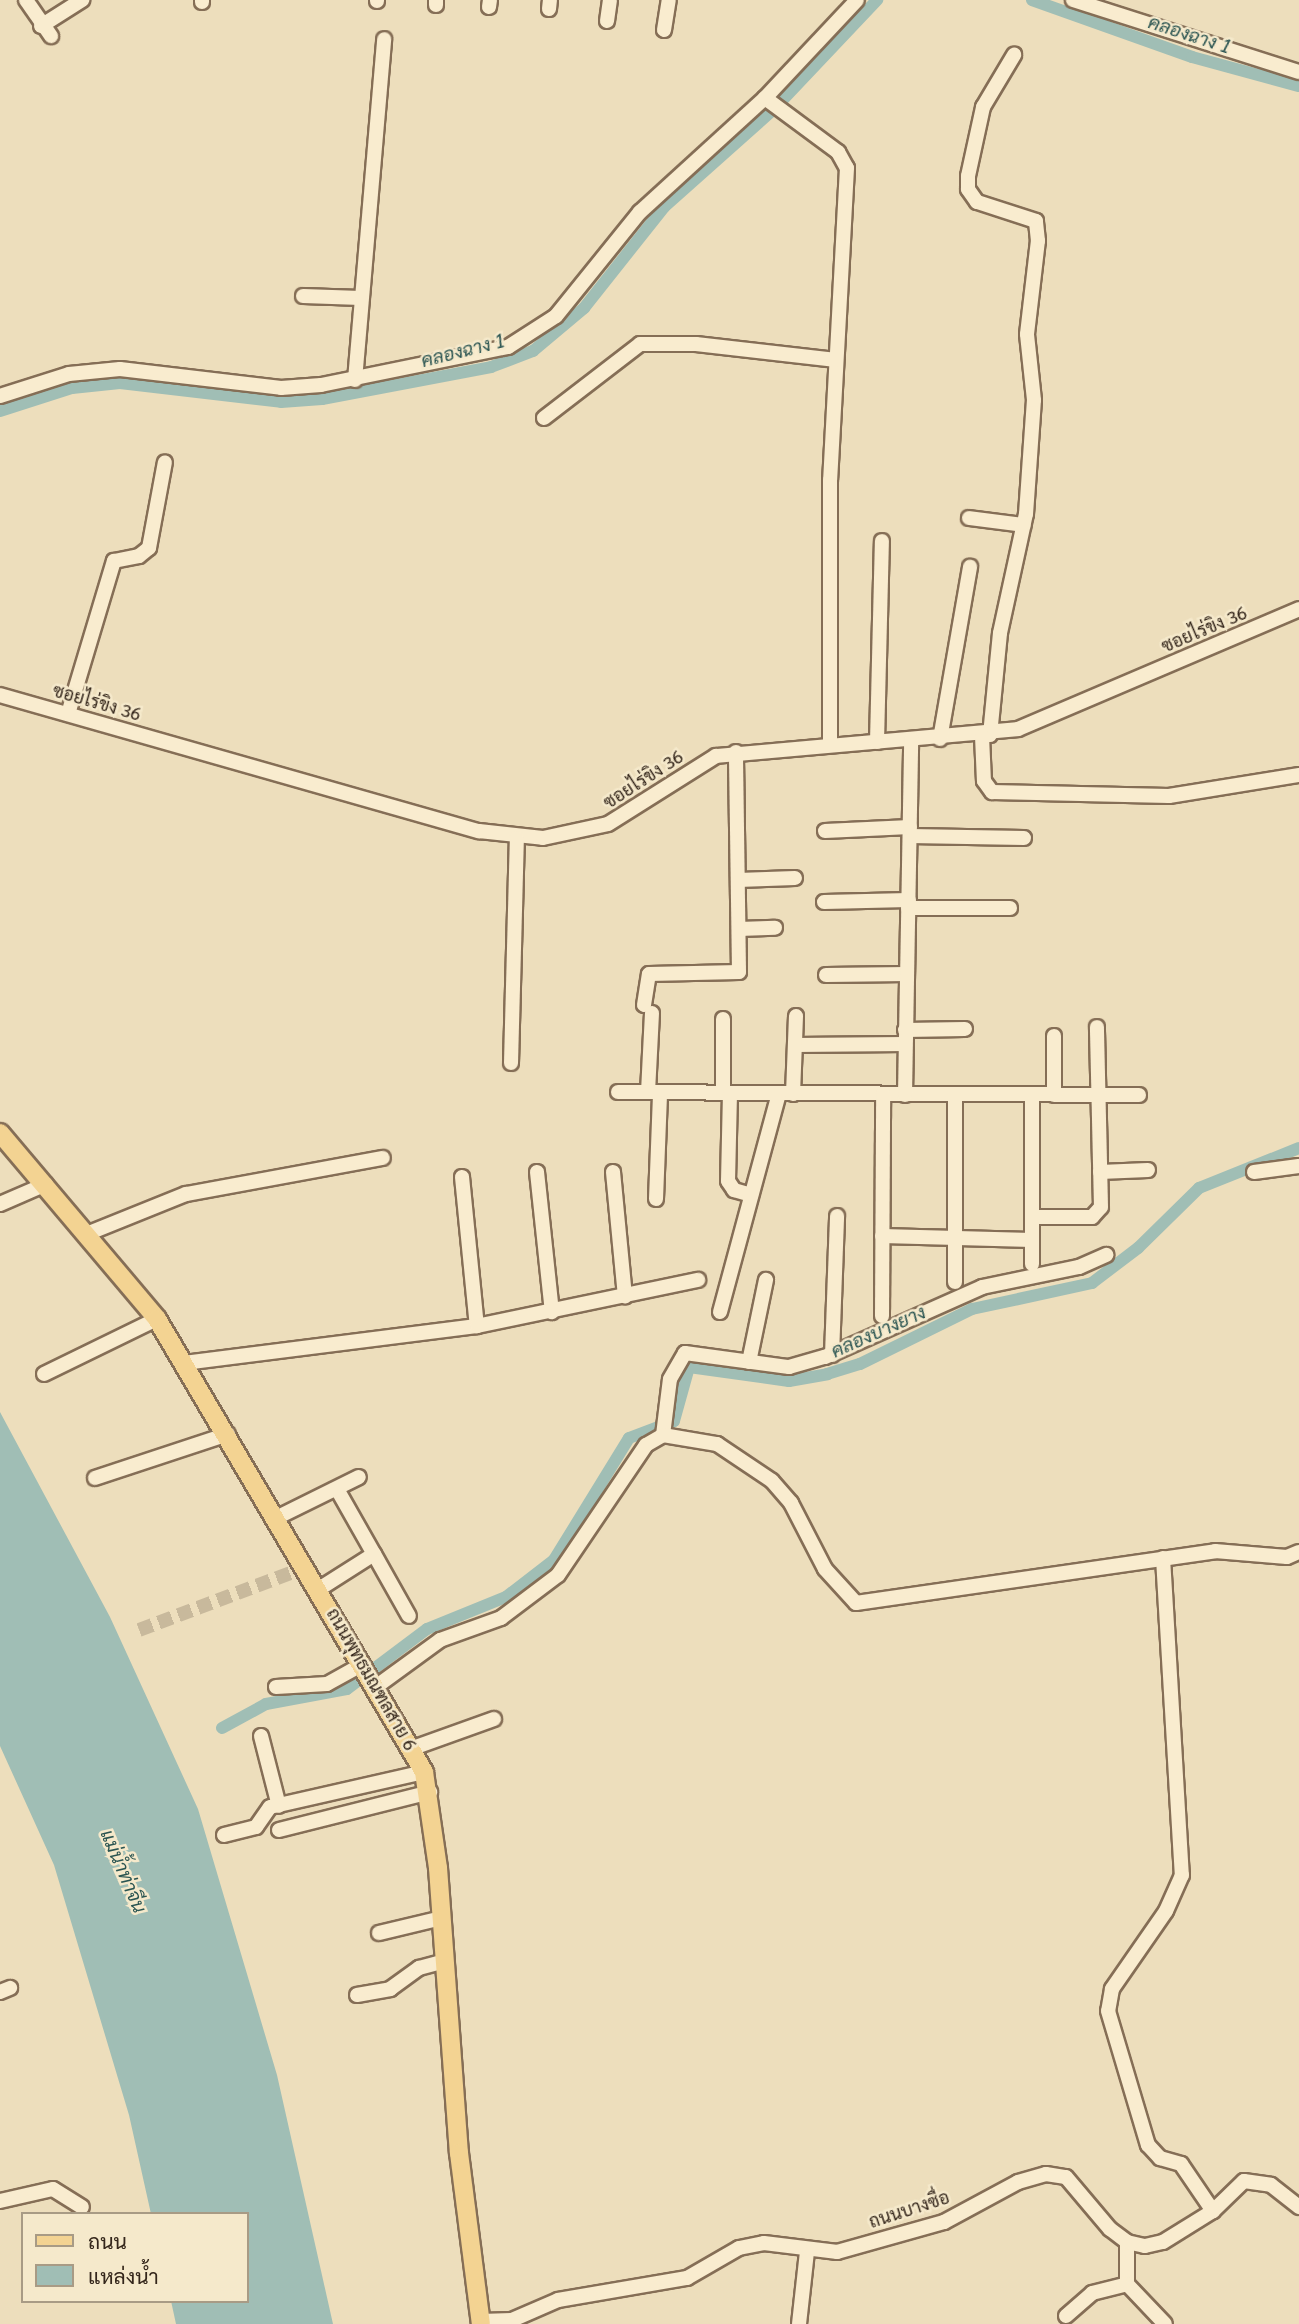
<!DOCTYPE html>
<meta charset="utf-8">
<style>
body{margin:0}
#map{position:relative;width:1299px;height:2324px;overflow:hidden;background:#eddebc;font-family:Georgia,Sarabun,serif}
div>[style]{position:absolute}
.water>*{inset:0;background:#a0beb5}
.canal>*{height:12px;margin:-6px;padding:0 6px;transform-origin:6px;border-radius:6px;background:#a0beb5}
.minor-tunnel>*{height:14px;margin-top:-7px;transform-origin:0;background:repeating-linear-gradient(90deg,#c8b99c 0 14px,transparent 0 21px)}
.roads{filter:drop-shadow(2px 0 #856e56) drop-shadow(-2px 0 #856e56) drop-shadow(0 2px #856e56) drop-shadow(0 -2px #856e56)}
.minor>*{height:14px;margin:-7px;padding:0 7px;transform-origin:7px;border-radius:7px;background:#f9eccf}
.major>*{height:18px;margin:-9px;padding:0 9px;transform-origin:9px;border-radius:9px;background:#f3d392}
span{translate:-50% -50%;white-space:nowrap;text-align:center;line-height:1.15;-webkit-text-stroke:5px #f5e9cb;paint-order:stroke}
.street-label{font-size:18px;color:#34261b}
.water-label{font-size:19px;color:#2a5451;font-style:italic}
.legend{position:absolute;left:21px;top:2212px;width:228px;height:91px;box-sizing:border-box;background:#f5e9cb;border:2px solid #a89b85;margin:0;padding:9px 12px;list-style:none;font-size:21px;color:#34261b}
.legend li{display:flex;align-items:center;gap:14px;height:35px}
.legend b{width:35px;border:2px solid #a89b85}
</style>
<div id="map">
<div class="water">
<i style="clip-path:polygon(0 1412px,110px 1617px,198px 1809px,277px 2075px,333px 2324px,176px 2324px,171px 2301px,247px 2301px,247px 2214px,151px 2214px,129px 2115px,54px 1865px,0 1746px)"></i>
</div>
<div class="canal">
<i style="left:1032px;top:0;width:170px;rotate:19.6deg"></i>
<i style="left:1192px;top:57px;width:111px;rotate:15.2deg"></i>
<i style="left:0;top:411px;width:76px;rotate:-17.7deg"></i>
<i style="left:72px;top:388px;width:48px;rotate:-5.9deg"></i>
<i style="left:120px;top:383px;width:162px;rotate:6.7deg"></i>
<i style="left:281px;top:402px;width:41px;rotate:-4.2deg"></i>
<i style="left:322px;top:399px;width:172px;rotate:-10.7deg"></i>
<i style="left:491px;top:367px;width:45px;rotate:-20.9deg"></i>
<i style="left:533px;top:351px;width:67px;rotate:-40.1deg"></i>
<i style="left:584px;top:308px;width:129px;rotate:-51.6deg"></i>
<i style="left:664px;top:207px;width:149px;rotate:-41.7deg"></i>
<i style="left:775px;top:108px;width:149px;rotate:-46.6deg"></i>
<i style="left:222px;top:1728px;width:50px;rotate:-28.6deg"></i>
<i style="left:266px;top:1704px;width:82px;rotate:-10.5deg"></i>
<i style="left:347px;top:1689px;width:100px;rotate:-36.9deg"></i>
<i style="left:427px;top:1629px;width:85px;rotate:-22.1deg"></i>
<i style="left:506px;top:1597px;width:61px;rotate:-37.6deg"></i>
<i style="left:554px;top:1560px;width:143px;rotate:-58.4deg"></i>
<i style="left:629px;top:1438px;width:48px;rotate:-20.7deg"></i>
<i style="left:674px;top:1421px;width:56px;rotate:-74.5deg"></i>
<i style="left:689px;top:1367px;width:101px;rotate:8deg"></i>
<i style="left:789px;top:1381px;width:39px;rotate:-10deg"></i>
<i style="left:827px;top:1374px;width:34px;rotate:-17deg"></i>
<i style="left:860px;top:1364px;width:125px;rotate:-26.2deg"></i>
<i style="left:972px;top:1309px;width:123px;rotate:-12.2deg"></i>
<i style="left:1092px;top:1283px;width:58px;rotate:-37.3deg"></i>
<i style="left:1138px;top:1248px;width:86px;rotate:-44.5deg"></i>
<i style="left:1199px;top:1188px;width:108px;rotate:-21.8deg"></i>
</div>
<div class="minor-tunnel">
<i style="left:139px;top:1630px;width:179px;rotate:-20.6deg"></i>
</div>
<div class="roads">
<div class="minor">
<i style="left:26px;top:0;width:44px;rotate:55.2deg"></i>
<i style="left:1073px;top:0;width:237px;rotate:17.7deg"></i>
<i style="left:377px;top:1px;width:1px;rotate:-90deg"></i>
<i style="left:202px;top:2px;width:2px;rotate:-90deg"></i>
<i style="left:436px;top:5px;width:5px;rotate:-90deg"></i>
<i style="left:489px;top:7px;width:7px;rotate:-82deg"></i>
<i style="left:549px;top:9px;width:9px;rotate:-84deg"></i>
<i style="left:607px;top:21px;width:21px;rotate:-82deg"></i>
<i style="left:41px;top:26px;width:49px;rotate:-32.4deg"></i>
<i style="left:664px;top:30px;width:30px;rotate:-81deg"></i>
<i style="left:765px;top:98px;width:91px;rotate:36.5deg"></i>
<i style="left:838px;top:152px;width:18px;rotate:61deg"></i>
<i style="left:847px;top:168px;width:312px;rotate:93.1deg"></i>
<i style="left:830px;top:480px;width:265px;rotate:90deg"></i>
<i style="left:303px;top:296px;width:58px;rotate:2deg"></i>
<i style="left:355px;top:380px;width:342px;rotate:-85.1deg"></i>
<i style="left:0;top:396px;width:72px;rotate:-17.7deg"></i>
<i style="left:69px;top:374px;width:51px;rotate:-5.6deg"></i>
<i style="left:120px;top:369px;width:162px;rotate:6.7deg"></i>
<i style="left:281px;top:388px;width:40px;rotate:-4.3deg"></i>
<i style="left:321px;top:385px;width:191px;rotate:-11.5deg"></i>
<i style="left:508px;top:347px;width:57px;rotate:-32.9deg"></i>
<i style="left:556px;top:316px;width:134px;rotate:-51.1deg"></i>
<i style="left:640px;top:212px;width:169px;rotate:-42.4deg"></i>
<i style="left:765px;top:98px;width:134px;rotate:-46.8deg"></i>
<i style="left:544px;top:418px;width:121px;rotate:-37.6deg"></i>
<i style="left:640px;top:344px;width:56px"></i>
<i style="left:696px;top:344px;width:141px;rotate:6.5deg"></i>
<i style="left:969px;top:518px;width:55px;rotate:7.3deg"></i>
<i style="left:0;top:695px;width:498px;rotate:15.9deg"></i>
<i style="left:479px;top:831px;width:64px;rotate:6.2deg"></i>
<i style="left:543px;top:838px;width:66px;rotate:-12.2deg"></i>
<i style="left:608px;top:824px;width:128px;rotate:-32.2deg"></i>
<i style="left:716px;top:756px;width:303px;rotate:-5.1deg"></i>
<i style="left:1018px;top:729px;width:306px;rotate:-23.1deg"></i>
<i style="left:68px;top:714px;width:160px;rotate:-73.3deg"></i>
<i style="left:114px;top:561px;width:25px;rotate:-11deg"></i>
<i style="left:139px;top:556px;width:13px;rotate:-39deg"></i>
<i style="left:149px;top:548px;width:87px;rotate:-79.5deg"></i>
<i style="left:990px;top:735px;width:102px;rotate:-84.4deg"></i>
<i style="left:1000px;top:633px;width:122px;rotate:-77.7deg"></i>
<i style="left:1026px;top:514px;width:114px;rotate:-86deg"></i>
<i style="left:1034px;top:400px;width:66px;rotate:-96.1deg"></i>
<i style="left:1027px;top:334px;width:94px;rotate:-83.3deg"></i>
<i style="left:1038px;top:241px;width:20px;rotate:-96deg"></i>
<i style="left:1036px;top:221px;width:62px;rotate:-162.1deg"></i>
<i style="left:977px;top:202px;width:16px;rotate:-125deg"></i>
<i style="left:968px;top:189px;width:13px;rotate:-90deg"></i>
<i style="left:968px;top:176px;width:71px;rotate:-77.7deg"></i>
<i style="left:983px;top:107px;width:61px;rotate:-59.2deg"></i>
<i style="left:982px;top:736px;width:45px;rotate:87.5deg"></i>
<i style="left:984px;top:781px;width:14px;rotate:54deg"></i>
<i style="left:992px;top:792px;width:177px;rotate:1.3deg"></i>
<i style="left:1169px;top:796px;width:132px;rotate:-9.2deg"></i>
<i style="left:940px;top:739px;width:175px;rotate:-80.1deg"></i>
<i style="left:877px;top:742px;width:201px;rotate:-88.6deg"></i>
<i style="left:825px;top:831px;width:85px;rotate:-2.7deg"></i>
<i style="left:910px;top:836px;width:114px;rotate:1deg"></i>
<i style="left:738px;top:880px;width:57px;rotate:-2deg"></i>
<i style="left:824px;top:902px;width:85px;rotate:-1.3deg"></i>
<i style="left:908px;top:908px;width:102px"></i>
<i style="left:739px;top:929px;width:36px;rotate:-2deg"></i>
<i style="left:826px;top:975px;width:81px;rotate:-0.7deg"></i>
<i style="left:644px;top:1005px;width:31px;rotate:-81deg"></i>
<i style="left:649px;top:974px;width:90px;rotate:-1.3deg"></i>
<i style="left:739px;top:972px;width:220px;rotate:-90.8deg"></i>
<i style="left:905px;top:1030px;width:60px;rotate:-1deg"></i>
<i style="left:795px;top:1045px;width:110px;rotate:-0.5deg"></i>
<i style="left:511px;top:1063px;width:225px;rotate:-88.5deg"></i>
<i style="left:618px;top:1092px;width:521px;rotate:0.33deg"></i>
<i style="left:648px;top:1092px;width:79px;rotate:-87.1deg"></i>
<i style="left:723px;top:1093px;width:74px;rotate:-90deg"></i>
<i style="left:730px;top:1093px;width:88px;rotate:91.3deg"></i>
<i style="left:728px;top:1181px;width:11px;rotate:56deg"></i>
<i style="left:734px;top:1190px;width:18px;rotate:16deg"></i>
<i style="left:793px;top:1094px;width:78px;rotate:-87.8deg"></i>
<i style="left:905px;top:1095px;width:355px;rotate:-89deg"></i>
<i style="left:1054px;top:1095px;width:59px;rotate:-90deg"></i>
<i style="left:537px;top:1172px;width:141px;rotate:83.9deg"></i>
<i style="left:613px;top:1172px;width:125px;rotate:84.5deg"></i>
<i style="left:1100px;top:1172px;width:48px;rotate:-2.4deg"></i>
<i style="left:1254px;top:1172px;width:45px;rotate:-7.6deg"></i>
<i style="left:462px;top:1177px;width:150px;rotate:84.3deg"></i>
<i style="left:656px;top:1199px;width:106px;rotate:-87.8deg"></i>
<i style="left:0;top:1204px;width:50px;rotate:-23.5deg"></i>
<i style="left:1032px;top:1217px;width:60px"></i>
<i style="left:1092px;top:1217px;width:13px;rotate:-48deg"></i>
<i style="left:1101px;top:1207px;width:180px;rotate:-91.3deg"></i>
<i style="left:89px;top:1233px;width:105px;rotate:-21.9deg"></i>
<i style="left:186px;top:1194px;width:200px;rotate:-10.4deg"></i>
<i style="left:882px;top:1236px;width:150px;rotate:1.5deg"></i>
<i style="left:1032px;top:1264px;width:169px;rotate:-90deg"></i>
<i style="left:955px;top:1282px;width:187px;rotate:-90deg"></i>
<i style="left:720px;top:1312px;width:226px;rotate:-74.9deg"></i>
<i style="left:882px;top:1316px;width:221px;rotate:-89.7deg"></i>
<i style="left:832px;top:1355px;width:139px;rotate:-87.9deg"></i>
<i style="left:749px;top:1362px;width:84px;rotate:-78.3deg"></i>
<i style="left:184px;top:1363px;width:295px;rotate:-7.2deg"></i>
<i style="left:477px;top:1326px;width:226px;rotate:-11.8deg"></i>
<i style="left:44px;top:1374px;width:126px;rotate:-26deg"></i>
<i style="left:663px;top:1435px;width:56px;rotate:-82.9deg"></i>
<i style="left:670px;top:1379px;width:30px;rotate:-60deg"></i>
<i style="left:685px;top:1353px;width:105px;rotate:7.7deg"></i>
<i style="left:789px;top:1367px;width:37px;rotate:-16deg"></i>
<i style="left:825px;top:1357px;width:172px;rotate:-24deg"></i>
<i style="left:982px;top:1287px;width:99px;rotate:-11.7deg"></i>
<i style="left:1079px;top:1267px;width:30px;rotate:-24deg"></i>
<i style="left:95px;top:1478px;width:140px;rotate:-18.3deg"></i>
<i style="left:337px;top:1489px;width:75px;rotate:60.4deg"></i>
<i style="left:278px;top:1517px;width:90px;rotate:-26.3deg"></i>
<i style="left:1163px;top:1558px;width:318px;rotate:86.6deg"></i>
<i style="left:1182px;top:1875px;width:39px;rotate:114deg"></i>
<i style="left:1166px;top:1911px;width:95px;rotate:124.7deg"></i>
<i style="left:1112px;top:1989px;width:22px;rotate:100deg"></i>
<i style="left:1108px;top:2011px;width:140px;rotate:73.4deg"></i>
<i style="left:1148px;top:2145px;width:18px;rotate:47deg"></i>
<i style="left:1160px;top:2158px;width:22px;rotate:16deg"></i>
<i style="left:1181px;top:2164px;width:57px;rotate:55.8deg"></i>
<i style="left:319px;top:1589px;width:65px;rotate:-32.5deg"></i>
<i style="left:374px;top:1554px;width:71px;rotate:60.6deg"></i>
<i style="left:377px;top:1686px;width:78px;rotate:-36.1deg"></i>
<i style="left:440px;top:1640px;width:65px;rotate:-19.8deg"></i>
<i style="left:501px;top:1618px;width:71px;rotate:-37deg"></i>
<i style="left:558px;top:1575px;width:157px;rotate:-55.9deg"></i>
<i style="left:646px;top:1445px;width:20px;rotate:-30deg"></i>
<i style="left:663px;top:1435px;width:55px;rotate:9.5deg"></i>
<i style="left:717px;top:1444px;width:66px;rotate:33.9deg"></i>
<i style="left:772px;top:1481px;width:29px;rotate:49deg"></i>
<i style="left:791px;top:1503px;width:74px;rotate:62.7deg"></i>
<i style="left:825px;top:1569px;width:46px;rotate:47.6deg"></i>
<i style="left:856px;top:1603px;width:363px;rotate:-8.2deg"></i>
<i style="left:1215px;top:1551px;width:72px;rotate:4.8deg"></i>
<i style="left:1287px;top:1557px;width:13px;rotate:-23deg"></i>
<i style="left:276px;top:1687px;width:51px;rotate:-3.4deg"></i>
<i style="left:327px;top:1684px;width:41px;rotate:-29.1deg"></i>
<i style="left:261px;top:1736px;width:72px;rotate:75.6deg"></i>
<i style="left:413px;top:1748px;width:86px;rotate:-19.7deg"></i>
<i style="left:279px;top:1830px;width:156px;rotate:-14.1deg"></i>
<i style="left:224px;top:1835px;width:33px;rotate:-14deg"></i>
<i style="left:256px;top:1827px;width:24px;rotate:-55deg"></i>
<i style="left:270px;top:1807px;width:158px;rotate:-12.8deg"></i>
<i style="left:379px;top:1933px;width:65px;rotate:-13.4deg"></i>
<i style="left:0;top:1992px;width:11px;rotate:-22deg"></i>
<i style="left:357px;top:1995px;width:34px;rotate:-10deg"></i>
<i style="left:390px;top:1989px;width:36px;rotate:-36deg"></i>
<i style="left:419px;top:1968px;width:28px;rotate:-15deg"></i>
<i style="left:0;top:2201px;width:54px;rotate:-12.8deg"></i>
<i style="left:53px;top:2189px;width:34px;rotate:32deg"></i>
<i style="left:1127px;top:2242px;width:42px;rotate:90deg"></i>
<i style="left:1066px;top:2316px;width:35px;rotate:-41deg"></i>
<i style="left:1092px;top:2293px;width:36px;rotate:-14deg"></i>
<i style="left:1127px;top:2284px;width:55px;rotate:46.5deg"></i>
<i style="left:481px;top:2321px;width:31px;rotate:-2deg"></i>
<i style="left:512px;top:2320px;width:50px;rotate:-23.5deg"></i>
<i style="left:558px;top:2300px;width:131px;rotate:-9.7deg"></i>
<i style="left:687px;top:2278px;width:60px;rotate:-30deg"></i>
<i style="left:739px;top:2248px;width:25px;rotate:-11deg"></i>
<i style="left:764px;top:2243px;width:74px;rotate:7deg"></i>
<i style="left:837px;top:2252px;width:111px;rotate:-15.7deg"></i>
<i style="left:944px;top:2222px;width:84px;rotate:-28.4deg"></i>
<i style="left:1018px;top:2182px;width:29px;rotate:-16deg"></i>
<i style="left:1046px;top:2174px;width:20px;rotate:9deg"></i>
<i style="left:1066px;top:2177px;width:68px;rotate:49.8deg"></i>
<i style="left:1110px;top:2229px;width:21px;rotate:37deg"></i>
<i style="left:1127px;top:2242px;width:18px;rotate:13deg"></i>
<i style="left:1145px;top:2246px;width:18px;rotate:-13deg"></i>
<i style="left:1163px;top:2242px;width:59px;rotate:-31.8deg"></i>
<i style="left:1213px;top:2211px;width:43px;rotate:-44.1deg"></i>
<i style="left:1244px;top:2181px;width:27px;rotate:8deg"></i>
<i style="left:1271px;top:2185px;width:36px;rotate:38deg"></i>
<i style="left:799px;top:2324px;width:72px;rotate:-83.7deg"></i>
</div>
<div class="major">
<i style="left:0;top:1133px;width:243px;rotate:49.8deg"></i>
<i style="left:157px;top:1319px;width:526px;rotate:59.48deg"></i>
<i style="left:424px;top:1772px;width:97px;rotate:81.7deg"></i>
<i style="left:438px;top:1868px;width:286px;rotate:85.8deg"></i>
<i style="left:459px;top:2153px;width:172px;rotate:82.7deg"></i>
</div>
</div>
<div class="street-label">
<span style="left:1204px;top:629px;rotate:-23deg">ซอยไร่ขิง 36</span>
<span style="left:97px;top:702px;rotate:16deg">ซอยไร่ขิง 36</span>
<span style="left:643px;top:779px;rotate:-33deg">ซอยไร่ขิง 36</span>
<span style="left:372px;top:1679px;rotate:60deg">ถนนพุทธมณฑลสาย 6</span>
<span style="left:909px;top:2209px;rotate:-18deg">ถนนบางซื่อ</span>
</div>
<div class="water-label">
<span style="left:1190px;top:34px;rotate:18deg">คลองฉาง 1</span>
<span style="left:463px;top:350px;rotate:-14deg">คลองฉาง 1</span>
<span style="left:878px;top:1331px;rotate:-24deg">คลองบางยาง</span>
<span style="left:124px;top:1871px;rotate:67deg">แม่น้ำท่าจีน</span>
</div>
<ul class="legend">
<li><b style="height:9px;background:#f3d392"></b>ถนน</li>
<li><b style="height:19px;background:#a0beb5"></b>แหล่งน้ำ</li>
</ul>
</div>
